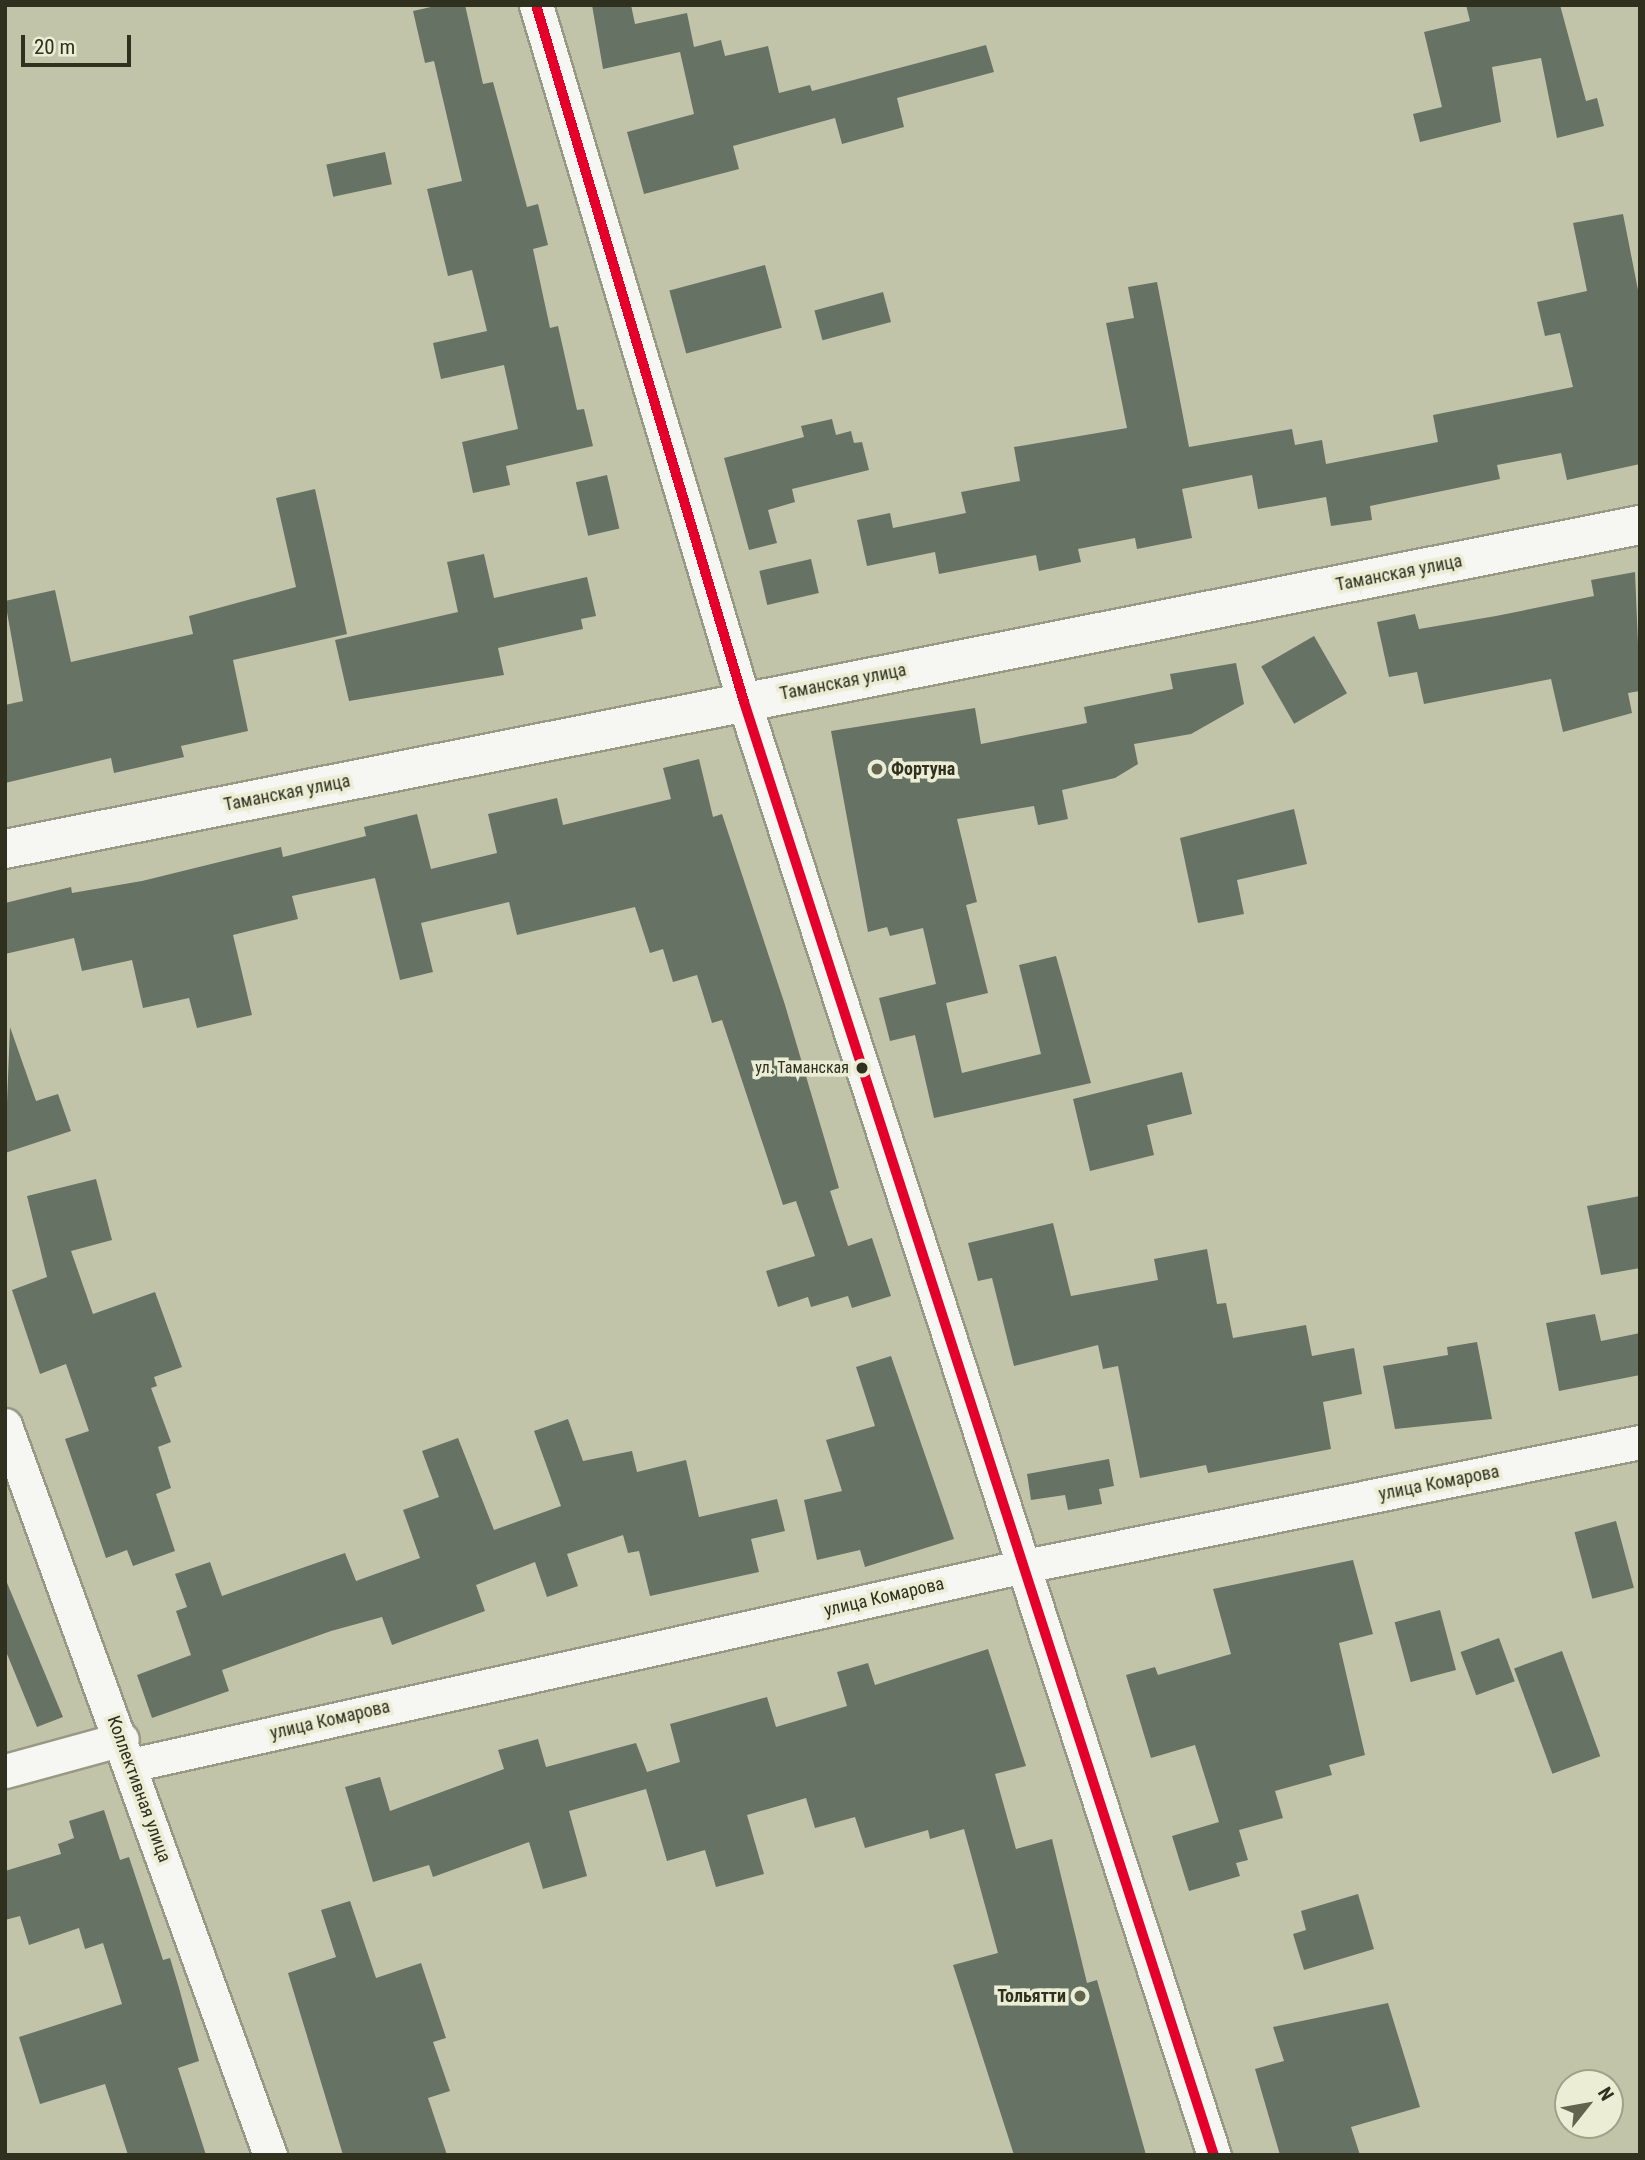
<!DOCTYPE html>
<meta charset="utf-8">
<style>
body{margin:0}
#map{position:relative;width:1645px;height:2160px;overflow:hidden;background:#c2c4aa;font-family:"Roboto Condensed",sans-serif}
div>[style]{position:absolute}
.building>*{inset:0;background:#667264;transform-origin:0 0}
.roads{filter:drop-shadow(2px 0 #979985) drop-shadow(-2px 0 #979985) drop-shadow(0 2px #979985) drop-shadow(0 -2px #979985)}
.street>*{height:33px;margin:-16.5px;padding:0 16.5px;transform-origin:16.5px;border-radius:16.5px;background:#f6f6f2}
.secondary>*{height:38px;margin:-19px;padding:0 19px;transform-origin:19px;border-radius:19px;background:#f6f6f2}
.bus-1>*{height:10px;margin:-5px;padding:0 5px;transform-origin:5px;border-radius:5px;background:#e4002b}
.dots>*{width:19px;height:19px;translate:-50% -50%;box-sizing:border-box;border:4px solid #ebedd5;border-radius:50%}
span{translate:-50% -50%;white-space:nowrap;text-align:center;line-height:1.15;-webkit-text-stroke:7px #ebedd5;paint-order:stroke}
.bus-label{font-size:16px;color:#2f301d}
.right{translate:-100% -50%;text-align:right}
.street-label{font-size:18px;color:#2f301d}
.poi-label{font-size:18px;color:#2f301d;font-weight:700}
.left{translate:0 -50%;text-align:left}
.frame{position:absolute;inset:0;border:7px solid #2f301d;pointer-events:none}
.north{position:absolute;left:1554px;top:2069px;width:70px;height:70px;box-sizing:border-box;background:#ebedd5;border:2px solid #a0a18b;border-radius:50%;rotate:59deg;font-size:19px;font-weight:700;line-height:28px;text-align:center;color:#2f301d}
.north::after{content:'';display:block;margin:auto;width:24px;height:32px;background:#62644e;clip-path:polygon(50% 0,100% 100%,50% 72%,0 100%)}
.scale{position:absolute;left:21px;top:35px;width:110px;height:32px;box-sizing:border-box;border:4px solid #2f301d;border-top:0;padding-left:9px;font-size:21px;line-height:24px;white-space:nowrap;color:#2f301d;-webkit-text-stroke:5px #ebedd5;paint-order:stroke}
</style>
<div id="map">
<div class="building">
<i style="clip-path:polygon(440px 5px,465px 5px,483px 84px,493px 82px,527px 207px,538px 204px,548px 245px,533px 249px,550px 328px,558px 326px,577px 410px,584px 409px,593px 446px,506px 466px,510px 485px,473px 493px,462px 442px,518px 429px,504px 365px,441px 379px,433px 343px,487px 331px,472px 270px,448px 276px,427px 189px,462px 181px,434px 61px,425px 63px,413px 11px)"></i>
<i style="clip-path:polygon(592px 5px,631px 5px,635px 24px,687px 13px,694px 47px,721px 40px,725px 56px,768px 46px,779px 93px,810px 85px,812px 91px,986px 45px,994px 72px,897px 98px,904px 127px,842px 144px,835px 118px,733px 146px,739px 169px,644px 194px,627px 132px,694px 114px,680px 52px,603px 69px)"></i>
<i style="clip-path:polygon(1466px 5px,1560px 5px,1586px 101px,1597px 98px,1604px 126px,1557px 138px,1541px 58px,1492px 67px,1501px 122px,1420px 142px,1413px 114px,1442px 107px,1424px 32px,1470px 21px)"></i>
<i style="left:385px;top:152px;width:33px;height:60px;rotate:78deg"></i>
<i style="clip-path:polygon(1623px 214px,1640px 300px,1640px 464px,1567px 480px,1561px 453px,1497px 465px,1500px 479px,1370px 506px,1372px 520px,1331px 526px,1326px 497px,1258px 509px,1252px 475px,1182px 489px,1192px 538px,1137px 549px,1135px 538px,1078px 549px,1081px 562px,1039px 571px,1036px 555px,939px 574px,935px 552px,867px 566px,857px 520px,890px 513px,893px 528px,966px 513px,961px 492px,1020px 481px,1014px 447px,1127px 428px,1106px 323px,1134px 318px,1128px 287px,1157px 282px,1189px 447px,1292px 429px,1295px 445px,1322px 440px,1326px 464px,1438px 442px,1433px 415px,1573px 387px,1560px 333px,1545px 336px,1537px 302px,1587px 291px,1573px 223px)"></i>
<i style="left:765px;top:265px;width:65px;height:99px;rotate:75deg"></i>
<i style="left:883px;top:292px;width:31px;height:71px;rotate:75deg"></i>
<i style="clip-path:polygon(832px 419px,836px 435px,851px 431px,854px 443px,862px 442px,869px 470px,792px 489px,795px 502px,768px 510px,777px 543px,749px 550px,724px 458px,804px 437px,801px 426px)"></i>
<i style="left:607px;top:475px;width:55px;height:32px;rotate:77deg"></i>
<i style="clip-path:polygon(315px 489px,347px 634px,233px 660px,248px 731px,181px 746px,184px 757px,114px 773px,111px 758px,5px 783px,5px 705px,23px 701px,5px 601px,55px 590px,71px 662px,193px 634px,189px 616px,296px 587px,276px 498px)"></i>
<i style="clip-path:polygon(484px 554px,494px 598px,587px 577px,596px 616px,581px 619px,583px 629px,498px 648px,504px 675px,349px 701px,335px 640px,458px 612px,447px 562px)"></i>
<i style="left:811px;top:559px;width:35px;height:53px;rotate:77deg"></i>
<i style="clip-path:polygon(1635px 572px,1640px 691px,1628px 693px,1632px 713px,1563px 732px,1551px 679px,1424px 704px,1417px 672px,1389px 677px,1377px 622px,1415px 614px,1419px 629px,1496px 616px,1594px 596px,1591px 580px)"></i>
<i style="left:1314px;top:636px;width:66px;height:61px;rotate:60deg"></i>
<i style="clip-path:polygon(1236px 663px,1244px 704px,1191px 734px,1134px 744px,1138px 764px,1115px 778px,1062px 790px,1068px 819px,1038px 825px,1034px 806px,957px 819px,977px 902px,966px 905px,988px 993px,946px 1003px,962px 1073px,1041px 1054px,1019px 965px,1056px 956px,1091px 1083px,934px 1118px,915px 1035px,890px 1041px,879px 998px,936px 984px,923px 928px,890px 936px,887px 927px,868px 932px,831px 731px,975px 708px,981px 744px,1087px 723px,1084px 707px,1173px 689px,1170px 674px)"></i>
<i style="clip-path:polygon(699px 759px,713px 817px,722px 814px,785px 1005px,839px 1188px,830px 1191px,848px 1246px,872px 1238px,891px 1296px,852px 1308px,848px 1296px,811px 1307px,808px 1297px,778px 1307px,766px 1271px,815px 1256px,796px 1201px,783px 1205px,722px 1020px,712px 1023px,697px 975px,673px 982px,663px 949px,650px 953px,635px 907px,517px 935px,509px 902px,421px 923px,433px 972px,400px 980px,375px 878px,292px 896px,298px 919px,233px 935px,252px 1015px,197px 1028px,189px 998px,143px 1008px,132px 960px,82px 971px,74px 938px,5px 954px,5px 903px,71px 887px,72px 893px,142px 881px,281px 847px,283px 857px,366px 836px,364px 827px,417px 814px,431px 869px,497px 853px,488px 814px,557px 798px,563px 825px,671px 799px,663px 768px)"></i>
<i style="clip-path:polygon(1294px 809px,1307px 864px,1237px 880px,1244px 914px,1198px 923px,1180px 838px)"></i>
<i style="clip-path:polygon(10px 1027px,36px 1101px,58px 1094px,71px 1131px,5px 1153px)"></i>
<i style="clip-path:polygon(1182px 1072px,1192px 1114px,1147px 1125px,1154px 1155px,1090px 1171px,1073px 1099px)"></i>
<i style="clip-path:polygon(96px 1179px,112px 1240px,71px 1251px,93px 1314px,155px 1292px,182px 1367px,154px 1377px,157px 1386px,151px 1388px,171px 1442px,158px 1447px,171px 1488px,156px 1494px,175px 1551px,133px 1566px,127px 1550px,106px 1558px,65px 1439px,89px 1431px,66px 1364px,40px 1374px,12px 1290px,47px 1277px,27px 1196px)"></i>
<i style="clip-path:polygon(1640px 1196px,1640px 1268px,1601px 1275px,1587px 1206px)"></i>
<i style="clip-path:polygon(1053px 1223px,1071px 1296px,1158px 1280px,1154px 1259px,1207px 1249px,1217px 1304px,1226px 1303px,1233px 1338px,1306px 1325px,1312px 1356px,1354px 1348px,1362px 1394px,1323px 1402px,1331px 1449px,1208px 1473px,1206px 1465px,1140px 1478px,1118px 1366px,1103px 1369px,1098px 1345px,1014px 1366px,992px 1278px,978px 1281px,968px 1243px)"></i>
<i style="clip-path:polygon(1595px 1314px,1601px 1341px,1640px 1333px,1640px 1375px,1559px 1391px,1546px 1323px)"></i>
<i style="clip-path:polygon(1477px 1342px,1492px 1419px,1395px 1429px,1383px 1366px,1448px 1355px,1447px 1347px)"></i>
<i style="clip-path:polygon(891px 1356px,954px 1539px,865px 1567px,860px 1550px,817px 1560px,804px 1500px,842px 1491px,826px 1440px,875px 1426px,856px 1367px)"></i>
<i style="clip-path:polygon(568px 1419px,583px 1461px,632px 1451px,637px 1472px,686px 1460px,699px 1517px,777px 1499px,785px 1531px,751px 1539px,759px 1572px,650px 1596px,639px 1551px,628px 1553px,623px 1535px,567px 1554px,578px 1586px,547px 1597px,535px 1562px,476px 1585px,485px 1611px,392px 1645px,382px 1617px,331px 1631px,222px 1670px,229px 1691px,152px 1718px,137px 1675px,191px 1655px,176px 1611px,187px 1607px,175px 1574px,210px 1562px,222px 1596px,345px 1553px,356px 1581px,420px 1558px,403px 1510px,439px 1497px,422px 1451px,458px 1438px,494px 1530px,561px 1506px,534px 1431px)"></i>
<i style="clip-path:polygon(1109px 1459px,1114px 1486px,1099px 1489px,1102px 1504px,1068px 1510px,1065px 1495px,1031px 1500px,1027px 1474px)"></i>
<i style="left:1616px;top:1521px;width:69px;height:43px;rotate:75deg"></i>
<i style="clip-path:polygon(1353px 1560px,1373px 1634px,1339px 1643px,1365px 1755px,1329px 1765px,1332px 1775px,1275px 1791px,1283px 1818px,1239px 1830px,1248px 1860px,1236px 1863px,1240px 1876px,1189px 1891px,1172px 1836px,1219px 1822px,1195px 1745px,1151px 1758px,1126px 1675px,1155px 1667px,1158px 1675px,1231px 1654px,1213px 1589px)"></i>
<i style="clip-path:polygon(5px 1578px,63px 1717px,37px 1727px,5px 1649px)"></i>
<i style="left:1440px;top:1610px;width:62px;height:47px;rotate:75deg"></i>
<i style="left:1499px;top:1638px;width:46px;height:41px;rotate:70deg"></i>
<i style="clip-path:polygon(988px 1649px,1026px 1766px,995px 1774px,1016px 1849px,1052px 1839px,1087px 1983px,1097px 1980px,1146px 2155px,1014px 2155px,953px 1965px,998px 1953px,964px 1829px,930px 1839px,928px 1830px,865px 1848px,855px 1817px,815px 1828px,806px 1798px,747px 1815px,764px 1874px,716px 1887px,705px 1850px,667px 1861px,646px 1789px,569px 1811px,587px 1876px,543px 1889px,529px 1842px,433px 1877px,429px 1865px,373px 1882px,345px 1787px,380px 1777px,390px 1811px,504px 1769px,498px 1750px,538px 1739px,546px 1767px,636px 1743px,647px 1772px,680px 1762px,670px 1724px,767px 1697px,776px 1727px,847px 1706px,837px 1672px,868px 1663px,875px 1685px)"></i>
<i style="left:1562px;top:1651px;width:112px;height:51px;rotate:70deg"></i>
<i style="clip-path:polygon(104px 1810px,120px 1860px,129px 1857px,163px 1960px,170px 1958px,179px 1988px,199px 2061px,178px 2068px,206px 2155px,128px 2155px,105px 2084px,40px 2104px,19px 2037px,122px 2004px,103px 1943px,85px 1949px,79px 1928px,29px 1945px,20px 1916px,5px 1920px,5px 1871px,61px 1854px,58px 1844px,74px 1838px,69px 1821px)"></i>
<i style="clip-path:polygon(1358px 1894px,1374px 1949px,1304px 1970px,1293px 1934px,1306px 1930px,1301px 1911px)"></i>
<i style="clip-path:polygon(350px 1901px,376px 1978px,421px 1963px,446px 2038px,433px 2042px,450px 2091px,428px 2098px,447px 2155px,343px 2155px,288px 1973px,336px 1957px,321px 1910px)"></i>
<i style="clip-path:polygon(1388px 2003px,1420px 2107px,1351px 2127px,1360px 2155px,1280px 2155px,1255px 2069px,1284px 2061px,1273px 2027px)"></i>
</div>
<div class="roads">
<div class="street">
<i style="left:536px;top:5px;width:727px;rotate:73.38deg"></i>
<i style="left:744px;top:702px;width:1527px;rotate:72.08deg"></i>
<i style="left:5px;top:1425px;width:777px;rotate:70.05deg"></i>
<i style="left:131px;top:1765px;width:911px;rotate:-12.56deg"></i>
<i style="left:1020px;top:1567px;width:632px;rotate:-11.4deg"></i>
<i style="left:5px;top:1771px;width:121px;rotate:-15.3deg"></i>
</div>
<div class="secondary">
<i style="left:5px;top:849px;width:1667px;rotate:-11.21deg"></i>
</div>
</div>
<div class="bus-1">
<i style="left:536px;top:5px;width:727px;rotate:73.38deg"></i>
<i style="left:744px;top:702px;width:1527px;rotate:72.08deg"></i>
</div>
<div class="dots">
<i style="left:877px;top:769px;background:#62644e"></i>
<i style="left:862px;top:1068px;background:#2f301d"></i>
<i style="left:1080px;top:1996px;background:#62644e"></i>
</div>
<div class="bus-label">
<span class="right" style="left:849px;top:1068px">ул. Таманская</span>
</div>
<div class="street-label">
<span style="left:1399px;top:573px;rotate:-11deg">Таманская улица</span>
<span style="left:843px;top:682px;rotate:-11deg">Таманская улица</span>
<span style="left:287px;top:793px;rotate:-11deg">Таманская улица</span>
<span style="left:1439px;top:1483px;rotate:-11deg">улица Комарова</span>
<span style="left:884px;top:1597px;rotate:-13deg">улица Комарова</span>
<span style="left:330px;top:1720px;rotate:-13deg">улица Комарова</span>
<span style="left:139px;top:1789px;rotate:70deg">Коллективная улица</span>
</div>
<div class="poi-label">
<span class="left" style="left:891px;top:769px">Фортуна</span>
<span class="right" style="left:1066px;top:1996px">Тольятти</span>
</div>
<div class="frame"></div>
<div class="north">N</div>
<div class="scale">20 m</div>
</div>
